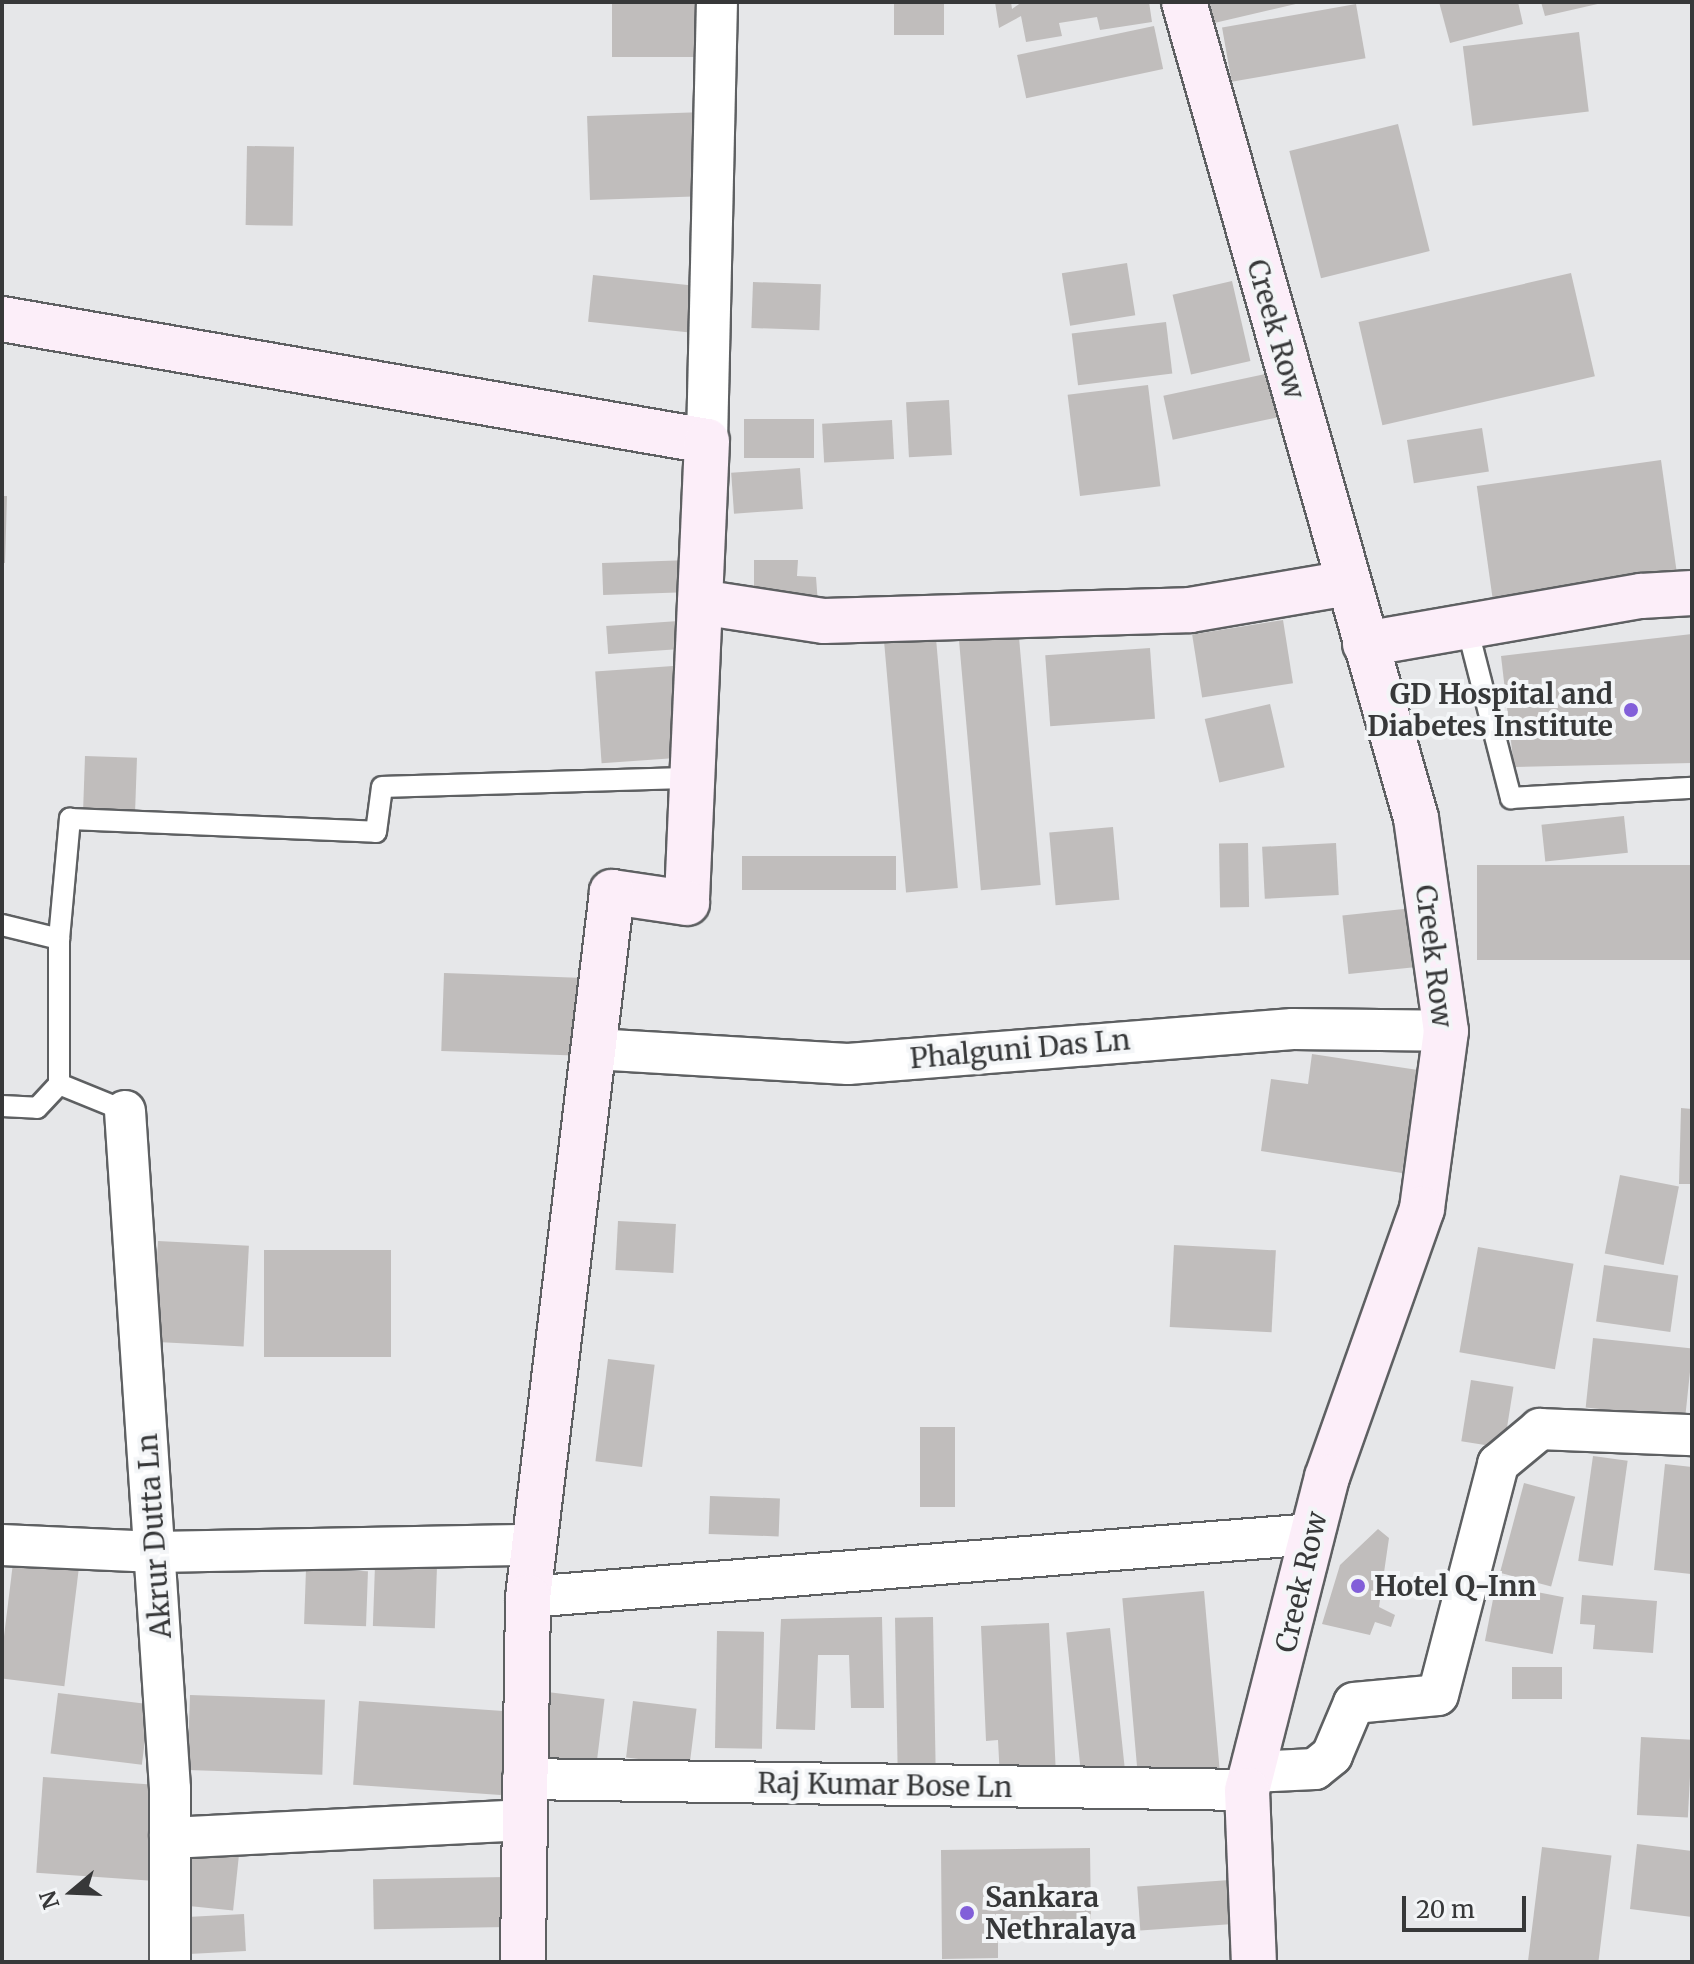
<!DOCTYPE html>
<style>
body{margin:0}
#map{position:relative;width:1694px;height:1964px;overflow:hidden;background:#e6e7e9;font-family:Merriweather,serif}
div>[style]{position:absolute}
.building>*{inset:0;background:#c0bdbc;transform-origin:0 0}
.roads{filter:drop-shadow(2px 0 #5e6062) drop-shadow(-2px 0 #5e6062) drop-shadow(0 2px #5e6062) drop-shadow(0 -2px #5e6062)}
.lane>*{height:20px;margin:-10px;padding:0 10px;transform-origin:10px;border-radius:10px;background:#fff}
.street>*{height:40px;margin:-20px;padding:0 20px;transform-origin:20px;border-radius:20px;background:#fff}
.secondary>*{height:44px;margin:-22px;padding:0 22px;transform-origin:22px;border-radius:22px;background:#fceef9}
.dots>*{width:22px;height:22px;translate:-50% -50%;box-sizing:border-box;border:4px solid #f3f5f7;border-radius:50%}
span{translate:-50% -50%;white-space:nowrap;text-align:center;line-height:1.15;-webkit-text-stroke:8px #f3f5f7;paint-order:stroke}
.street-label{font-size:28px;color:#373839}
.poi-label{font-size:28px;color:#373839;font-weight:700}
.right{translate:-100% -50%;text-align:right}
.left{translate:0 -50%;text-align:left}
.frame{position:absolute;inset:0;border:4px solid #373839;pointer-events:none}
.north{position:absolute;left:32px;top:1852px;width:80px;height:80px;-webkit-text-stroke:6px #f3f5f7;paint-order:stroke;rotate:251deg;font-size:22px;font-weight:700;line-height:32px;text-align:center;color:#373839}
.north::after{content:'';display:block;margin:auto;width:28px;height:36px;background:#373839;clip-path:polygon(50% 0,100% 100%,50% 72%,0 100%)}
.scale{position:absolute;left:1402px;top:1896px;width:124px;height:36px;box-sizing:border-box;border:4px solid #373839;border-top:0;padding-left:10px;font-size:24px;line-height:28px;white-space:nowrap;color:#373839;-webkit-text-stroke:6px #f3f5f7;paint-order:stroke}
</style>
<div id="map">
<div class="building">
<i style="left:612px;top:2px;width:93px;height:55px"></i>
<i style="left:894px;top:2px;width:50px;height:33px"></i>
<i style="clip-path:polygon(995px 2px,1011px 2px,1012px 9px,1022px 2px,1149px 2px,1152px 22px,1100px 30px,1097px 17px,1059px 23px,1062px 36px,1026px 42px,1021px 16px,999px 28px)"></i>
<i style="clip-path:polygon(1205px 2px,1300px 2px,1300px 3px,1210px 24px)"></i>
<i style="clip-path:polygon(1439px 2px,1518px 2px,1523px 24px,1450px 43px)"></i>
<i style="clip-path:polygon(1541px 2px,1602px 2px,1602px 3px,1545px 16px)"></i>
<i style="left:1356px;top:4px;width:55px;height:136px;rotate:80deg"></i>
<i style="left:1154px;top:26px;width:44px;height:140px;rotate:78deg"></i>
<i style="left:1579px;top:32px;width:80px;height:117px;rotate:83deg"></i>
<i style="left:705px;top:112px;width:84px;height:118px;rotate:88deg"></i>
<i style="left:1398px;top:124px;width:131px;height:112px;rotate:76deg"></i>
<i style="left:247px;top:146px;width:47px;height:79px;rotate:1deg"></i>
<i style="left:1127px;top:263px;width:53px;height:66px;rotate:81deg"></i>
<i style="left:1571px;top:273px;width:106px;height:218px;rotate:77deg"></i>
<i style="left:593px;top:275px;width:107px;height:47px;rotate:6deg"></i>
<i style="left:1232px;top:281px;width:82px;height:61px;rotate:77deg"></i>
<i style="left:753px;top:282px;width:68px;height:46px;rotate:2deg"></i>
<i style="left:1166px;top:322px;width:52px;height:95px;rotate:83deg"></i>
<i style="left:1270px;top:373px;width:45px;height:109px;rotate:78deg"></i>
<i style="left:1148px;top:385px;width:102px;height:81px;rotate:83deg"></i>
<i style="left:949px;top:400px;width:55px;height:43px;rotate:87deg"></i>
<i style="left:744px;top:419px;width:70px;height:39px"></i>
<i style="left:892px;top:420px;width:39px;height:70px;rotate:87deg"></i>
<i style="left:1482px;top:428px;width:44px;height:76px;rotate:81deg"></i>
<i style="left:1661px;top:460px;width:125px;height:186px;rotate:82deg"></i>
<i style="left:800px;top:468px;width:41px;height:69px;rotate:86deg"></i>
<i style="clip-path:polygon(2px 496px,7px 496px,5px 563px,2px 563px)"></i>
<i style="left:691px;top:560px;width:32px;height:89px;rotate:88deg"></i>
<i style="clip-path:polygon(754px 560px,798px 560px,797px 576px,816px 577px,818px 604px,754px 592px)"></i>
<i style="left:693px;top:620px;width:28px;height:87px;rotate:86deg"></i>
<i style="left:1283px;top:620px;width:64px;height:92px;rotate:81deg"></i>
<i style="left:1018px;top:626px;width:260px;height:60px;rotate:85deg"></i>
<i style="left:935px;top:627px;width:262px;height:52px;rotate:85deg"></i>
<i style="clip-path:polygon(1692px 634px,1692px 763px,1514px 767px,1501px 656px)"></i>
<i style="left:1150px;top:648px;width:71px;height:105px;rotate:86deg"></i>
<i style="left:673px;top:666px;width:92px;height:78px;rotate:86deg"></i>
<i style="left:1270px;top:704px;width:65px;height:67px;rotate:77deg"></i>
<i style="left:85px;top:756px;width:52px;height:56px;rotate:2deg"></i>
<i style="left:1624px;top:816px;width:37px;height:83px;rotate:84deg"></i>
<i style="left:1113px;top:827px;width:73px;height:64px;rotate:85deg"></i>
<i style="left:1248px;top:843px;width:64px;height:29px;rotate:89deg"></i>
<i style="left:1336px;top:843px;width:52px;height:74px;rotate:87deg"></i>
<i style="left:896px;top:856px;width:34px;height:154px;rotate:90deg"></i>
<i style="left:1692px;top:865px;width:95px;height:215px;rotate:90deg"></i>
<i style="left:1413px;top:908px;width:59px;height:71px;rotate:84deg"></i>
<i style="left:444px;top:973px;width:141px;height:78px;rotate:2deg"></i>
<i style="clip-path:polygon(1312px 1054px,1418px 1070px,1402px 1173px,1261px 1151px,1271px 1079px,1308px 1084px)"></i>
<i style="clip-path:polygon(1681px 1108px,1692px 1109px,1692px 1184px,1679px 1184px)"></i>
<i style="left:1620px;top:1175px;width:60px;height:80px;rotate:11deg"></i>
<i style="left:618px;top:1221px;width:58px;height:49px;rotate:3deg"></i>
<i style="left:158px;top:1241px;width:91px;height:101px;rotate:3deg"></i>
<i style="left:1174px;top:1245px;width:102px;height:82px;rotate:3deg"></i>
<i style="left:1478px;top:1247px;width:97px;height:107px;rotate:10deg"></i>
<i style="left:264px;top:1250px;width:127px;height:107px"></i>
<i style="left:1604px;top:1265px;width:75px;height:57px;rotate:8deg"></i>
<i style="left:1593px;top:1338px;width:100px;height:70px;rotate:6deg"></i>
<i style="left:608px;top:1359px;width:47px;height:103px;rotate:7deg"></i>
<i style="left:1471px;top:1380px;width:43px;height:62px;rotate:9deg"></i>
<i style="left:920px;top:1427px;width:35px;height:80px"></i>
<i style="left:1593px;top:1456px;width:35px;height:106px;rotate:8deg"></i>
<i style="clip-path:polygon(1665px 1464px,1692px 1467px,1691px 1574px,1654px 1570px)"></i>
<i style="left:1524px;top:1483px;width:53px;height:93px;rotate:15deg"></i>
<i style="left:710px;top:1496px;width:70px;height:38px;rotate:2deg"></i>
<i style="clip-path:polygon(1378px 1529px,1389px 1538px,1379px 1607px,1395px 1615px,1391px 1627px,1375px 1622px,1370px 1635px,1322px 1624px,1340px 1565px)"></i>
<i style="left:13px;top:1563px;width:66px;height:116px;rotate:7deg"></i>
<i style="left:375px;top:1565px;width:62px;height:61px;rotate:2deg"></i>
<i style="left:306px;top:1569px;width:62px;height:55px;rotate:2deg"></i>
<i style="left:1496px;top:1584px;width:69px;height:58px;rotate:11deg"></i>
<i style="left:1204px;top:1591px;width:178px;height:82px;rotate:85deg"></i>
<i style="clip-path:polygon(1582px 1595px,1657px 1601px,1653px 1653px,1593px 1649px,1595px 1625px,1580px 1624px)"></i>
<i style="clip-path:polygon(882px 1617px,884px 1708px,851px 1708px,849px 1655px,818px 1655px,815px 1730px,776px 1729px,781px 1619px)"></i>
<i style="left:933px;top:1617px;width:154px;height:38px;rotate:89deg"></i>
<i style="clip-path:polygon(1049px 1623px,1056px 1776px,1000px 1779px,998px 1740px,986px 1741px,981px 1626px)"></i>
<i style="left:1110px;top:1628px;width:147px;height:44px;rotate:84deg"></i>
<i style="left:717px;top:1631px;width:47px;height:117px;rotate:1deg"></i>
<i style="left:1512px;top:1667px;width:50px;height:32px"></i>
<i style="left:539px;top:1691px;width:66px;height:65px;rotate:7deg"></i>
<i style="left:58px;top:1693px;width:92px;height:61px;rotate:7deg"></i>
<i style="left:190px;top:1695px;width:135px;height:75px;rotate:2deg"></i>
<i style="left:359px;top:1701px;width:148px;height:84px;rotate:4deg"></i>
<i style="left:633px;top:1701px;width:64px;height:57px;rotate:7deg"></i>
<i style="left:1641px;top:1737px;width:51px;height:78px;rotate:3deg"></i>
<i style="left:43px;top:1777px;width:112px;height:96px;rotate:4deg"></i>
<i style="clip-path:polygon(1637px 1844px,1692px 1851px,1692px 1917px,1630px 1909px)"></i>
<i style="left:1542px;top:1847px;width:70px;height:116px;rotate:7deg"></i>
<i style="clip-path:polygon(1090px 1848px,1091px 1919px,998px 1920px,998px 1958px,942px 1959px,941px 1850px)"></i>
<i style="left:192px;top:1852px;width:47px;height:54px;rotate:6deg"></i>
<i style="left:506px;top:1877px;width:50px;height:133px;rotate:89deg"></i>
<i style="left:1230px;top:1880px;width:44px;height:93px;rotate:86deg"></i>
<i style="left:244px;top:1914px;width:37px;height:57px;rotate:87deg"></i>
</div>
<div class="roads">
<div class="lane">
<i style="left:1467px;top:627px;width:177px;rotate:75.6deg"></i>
<i style="left:1511px;top:798px;width:181px;rotate:-3.2deg"></i>
<i style="left:2px;top:925px;width:59px;rotate:13.8deg"></i>
<i style="left:59px;top:939px;width:145px;rotate:90deg"></i>
<i style="left:59px;top:1084px;width:71px;rotate:22.2deg"></i>
<i style="left:59px;top:939px;width:121px;rotate:-84.8deg"></i>
<i style="left:70px;top:819px;width:306px;rotate:2.4deg"></i>
<i style="left:376px;top:832px;width:45px;rotate:-82.4deg"></i>
<i style="left:382px;top:787px;width:310px;rotate:-1.7deg"></i>
<i style="left:2px;top:1106px;width:35px;rotate:3deg"></i>
<i style="left:37px;top:1108px;width:33px;rotate:-47deg"></i>
</div>
<div class="street">
<i style="left:707px;top:441px;width:439px;rotate:-88.7deg"></i>
<i style="left:594px;top:1049px;width:254px;rotate:3.4deg"></i>
<i style="left:848px;top:1064px;width:446px;rotate:-4.5deg"></i>
<i style="left:1293px;top:1029px;width:153px;rotate:0.7deg"></i>
<i style="left:125px;top:1111px;width:679px;rotate:86.2deg"></i>
<i style="left:170px;top:1789px;width:173px;rotate:90deg"></i>
<i style="left:2px;top:1545px;width:154px;rotate:2.6deg"></i>
<i style="left:156px;top:1552px;width:378px;rotate:-1.1deg"></i>
<i style="left:528px;top:1597px;width:788px;rotate:-4.59deg"></i>
<i style="left:1252px;top:1772px;width:63px;rotate:-2.7deg"></i>
<i style="left:1315px;top:1769px;width:22px;rotate:-39deg"></i>
<i style="left:1332px;top:1755px;width:56px;rotate:-67.1deg"></i>
<i style="left:1354px;top:1703px;width:84px;rotate:-5.4deg"></i>
<i style="left:1438px;top:1695px;width:239px;rotate:-75.4deg"></i>
<i style="left:1498px;top:1464px;width:55px;rotate:-39.8deg"></i>
<i style="left:1540px;top:1429px;width:152px;rotate:2.3deg"></i>
<i style="left:523px;top:1779px;width:724px;rotate:0.87deg"></i>
<i style="left:170px;top:1838px;width:351px;rotate:-2.9deg"></i>
</div>
<div class="secondary">
<i style="left:1184px;top:2px;width:848px;rotate:74.13deg"></i>
<i style="left:1416px;top:818px;width:215px;rotate:82deg"></i>
<i style="left:1446px;top:1031px;width:180px;rotate:97.7deg"></i>
<i style="left:1422px;top:1209px;width:284px;rotate:109.5deg"></i>
<i style="left:1327px;top:1477px;width:323px;rotate:104.3deg"></i>
<i style="left:1247px;top:1790px;width:172px;rotate:87.7deg"></i>
<i style="left:2px;top:319px;width:715px;rotate:9.82deg"></i>
<i style="left:707px;top:441px;width:462px;rotate:92.5deg"></i>
<i style="left:687px;top:903px;width:76px;rotate:-171.7deg"></i>
<i style="left:612px;top:892px;width:710px;rotate:96.79deg"></i>
<i style="left:528px;top:1597px;width:365px;rotate:90.8deg"></i>
<i style="left:700px;top:602px;width:125px;rotate:8.7deg"></i>
<i style="left:824px;top:621px;width:366px;rotate:-1.7deg"></i>
<i style="left:1190px;top:610px;width:160px;rotate:-9.7deg"></i>
<i style="left:1365px;top:644px;width:280px;rotate:-9.9deg"></i>
<i style="left:1641px;top:596px;width:51px;rotate:-3.4deg"></i>
</div>
</div>
<div class="dots">
<i style="left:1631px;top:710px;background:#825fd9"></i>
<i style="left:1358px;top:1586px;background:#825fd9"></i>
<i style="left:967px;top:1913px;background:#825fd9"></i>
</div>
<div class="street-label">
<span style="left:1276px;top:329px;rotate:74deg">Creek Row</span>
<span style="left:1434px;top:956px;rotate:83deg">Creek Row</span>
<span style="left:1020px;top:1049px;rotate:-5deg">Phalguni Das Ln</span>
<span style="left:154px;top:1536px;rotate:-94deg">Akrur Dutta Ln</span>
<span style="left:1301px;top:1582px;rotate:-77deg">Creek Row</span>
<span style="left:885px;top:1785px;rotate:1deg">Raj Kumar Bose Ln</span>
</div>
<div class="poi-label">
<span class="right" style="left:1613px;top:710px">GD Hospital and<br>Diabetes Institute</span>
<span class="left" style="left:1374px;top:1586px">Hotel Q-Inn</span>
<span class="left" style="left:985px;top:1913px">Sankara<br>Nethralaya</span>
</div>
<div class="frame"></div>
<div class="north">N</div>
<div class="scale">20 m</div>
</div>
